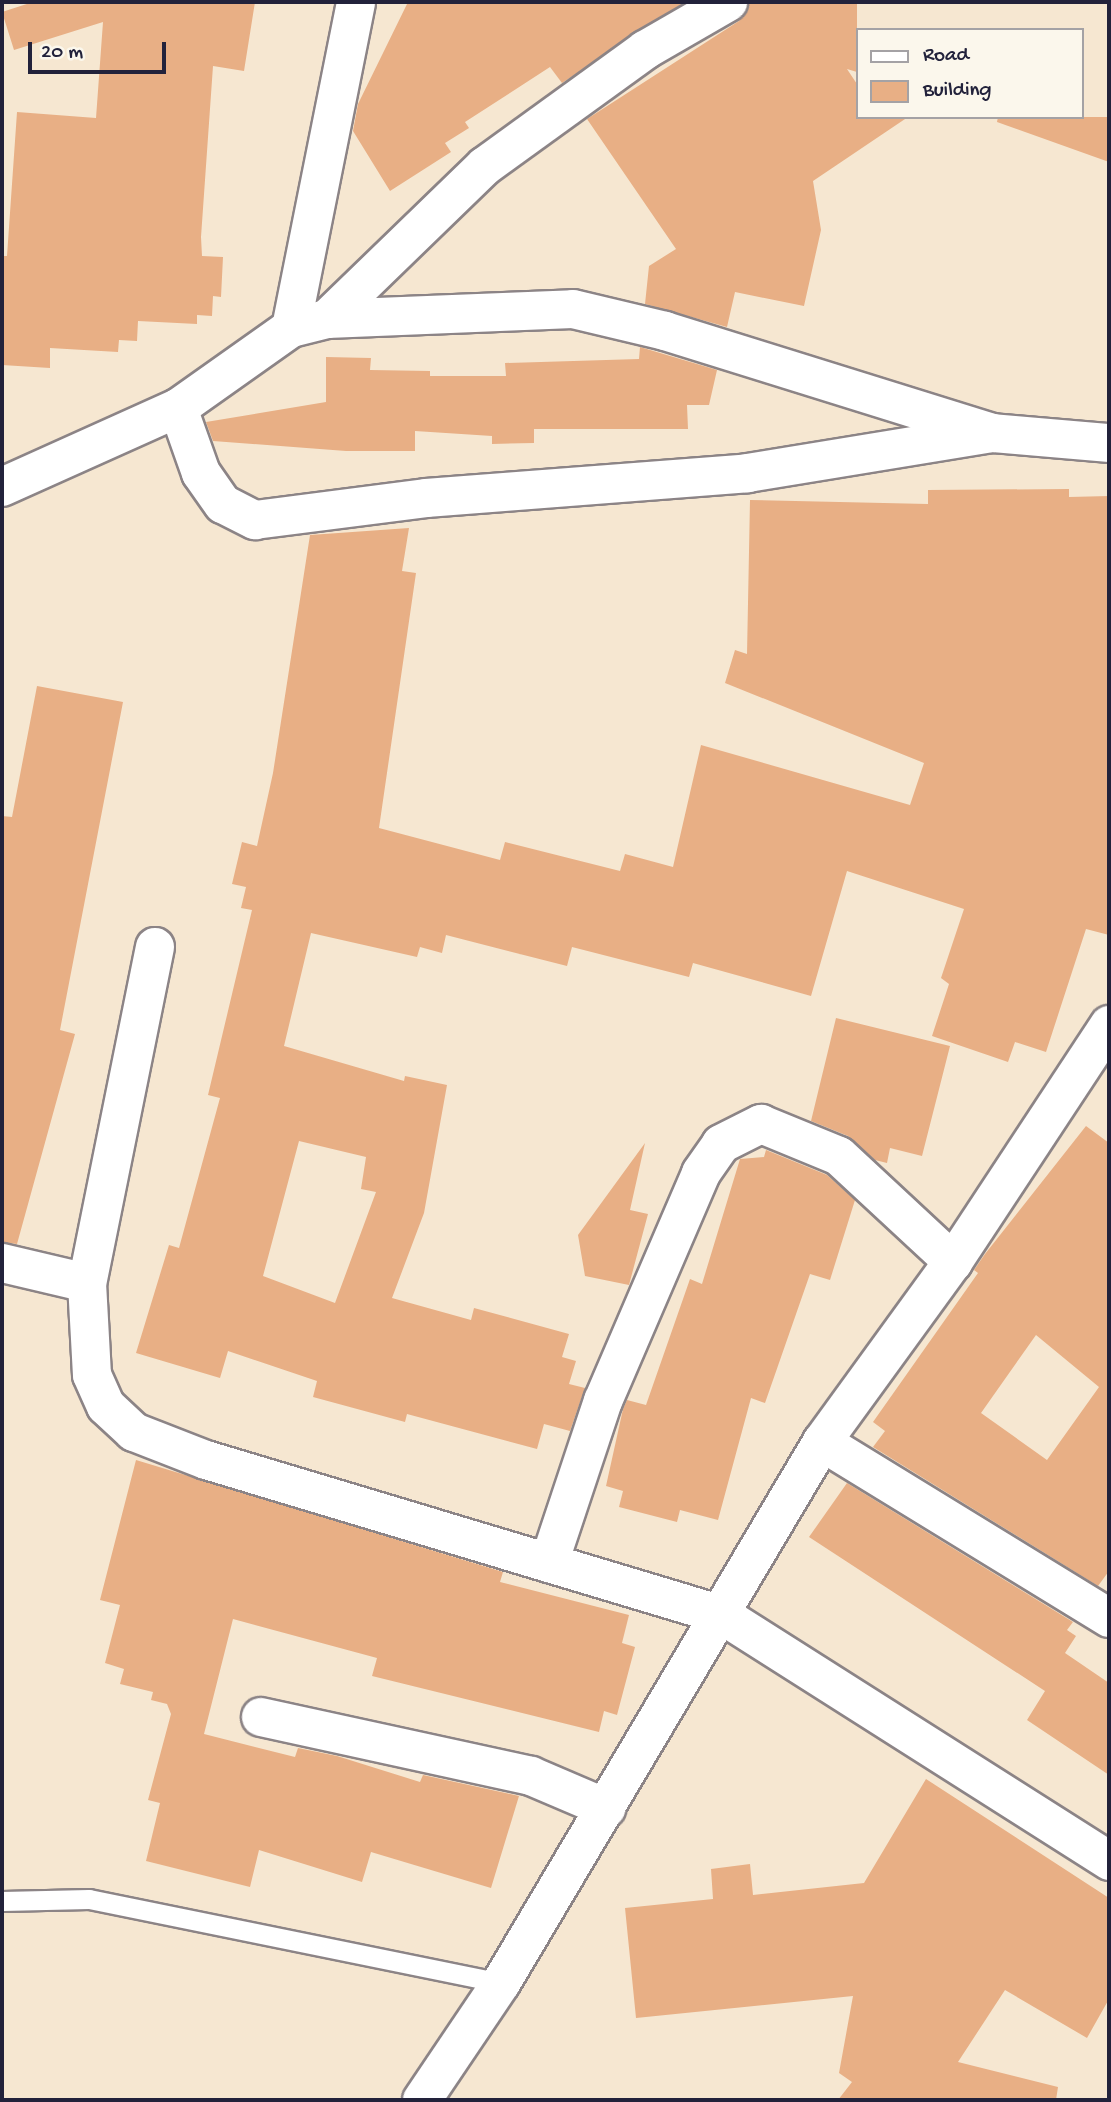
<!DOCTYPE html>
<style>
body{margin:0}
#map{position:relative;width:1111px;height:2102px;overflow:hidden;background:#f6e7d1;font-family:"Gochi Hand",sans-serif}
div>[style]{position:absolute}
.building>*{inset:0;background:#e8af85}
.roads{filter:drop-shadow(2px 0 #8c8486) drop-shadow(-2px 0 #8c8486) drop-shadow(0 2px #8c8486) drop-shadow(0 -2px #8c8486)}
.service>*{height:19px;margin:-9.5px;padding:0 9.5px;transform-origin:9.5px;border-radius:9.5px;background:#fff}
.minor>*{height:38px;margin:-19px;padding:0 19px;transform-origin:19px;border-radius:19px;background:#fff}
.tertiary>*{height:38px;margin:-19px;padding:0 19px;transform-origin:19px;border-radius:19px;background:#fff}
span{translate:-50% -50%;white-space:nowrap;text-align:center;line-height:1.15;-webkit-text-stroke:7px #fbf7ec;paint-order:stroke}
.frame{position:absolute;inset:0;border:4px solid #22223b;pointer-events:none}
.legend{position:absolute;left:856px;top:28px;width:228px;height:91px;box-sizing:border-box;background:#fbf7ec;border:2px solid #a4a2a5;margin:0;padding:9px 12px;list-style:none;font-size:21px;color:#22223b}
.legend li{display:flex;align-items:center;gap:14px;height:35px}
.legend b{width:35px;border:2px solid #a4a2a5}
.scale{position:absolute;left:28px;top:42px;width:138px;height:32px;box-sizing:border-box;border:4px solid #22223b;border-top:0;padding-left:9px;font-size:21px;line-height:24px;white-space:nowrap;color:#22223b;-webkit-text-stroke:5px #fbf7ec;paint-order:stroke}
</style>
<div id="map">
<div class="building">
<i style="clip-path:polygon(33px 2px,255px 2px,244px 71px,213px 66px,201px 237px,202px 256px,223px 257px,221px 297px,213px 296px,212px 316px,197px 315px,197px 324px,138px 321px,137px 341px,119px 340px,118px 352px,50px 348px,50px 368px,2px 365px,2px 256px,7px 256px,17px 112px,96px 118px,103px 22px,14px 50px,2px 12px)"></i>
<i style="clip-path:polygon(408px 2px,685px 2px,562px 83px,550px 67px,465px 122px,469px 128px,445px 143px,451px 152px,390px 191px,353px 131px,358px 104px)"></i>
<i style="clip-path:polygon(750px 2px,857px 2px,857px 72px,847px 69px,857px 84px,857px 117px,908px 117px,813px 181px,821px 230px,804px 306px,735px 292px,727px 327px,645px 304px,649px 266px,676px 249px,587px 119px,739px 21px)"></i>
<i style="clip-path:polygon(998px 117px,1109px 117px,1109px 162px,997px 122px)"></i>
<i style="clip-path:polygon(640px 347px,717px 370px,709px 405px,687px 405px,688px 429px,534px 429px,534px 443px,492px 444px,492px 436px,415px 431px,415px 451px,346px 451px,213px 441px,206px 422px,326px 402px,326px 357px,371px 358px,370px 370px,430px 371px,430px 376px,506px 376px,505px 363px,639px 359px)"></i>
<i style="clip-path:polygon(evenodd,1069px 489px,1069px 497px,1109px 496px,1109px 935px,1086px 929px,1046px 1052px,1015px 1042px,1008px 1062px,932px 1036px,949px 984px,941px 978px,964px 909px,847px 871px,811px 996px,693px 963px,689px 977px,572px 947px,567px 966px,446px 935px,442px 953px,420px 947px,417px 957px,311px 933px,284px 1046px,404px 1081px,405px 1076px,447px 1085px,424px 1213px,392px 1298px,471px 1320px,474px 1308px,569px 1334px,562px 1357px,576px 1361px,569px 1384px,585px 1388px,570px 1431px,544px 1424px,537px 1449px,407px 1414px,405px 1422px,313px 1397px,317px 1381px,228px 1351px,220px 1378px,136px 1353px,169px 1245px,179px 1248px,220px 1098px,208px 1095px,252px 910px,241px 908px,246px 887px,232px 884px,242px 842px,257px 846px,273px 773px,310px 535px,409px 528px,402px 571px,416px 573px,379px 828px,500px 860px,505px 842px,620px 871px,625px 854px,673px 867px,701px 745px,910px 805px,924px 763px,725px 683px,735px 650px,747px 654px,750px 500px,928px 504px,928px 490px,1069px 489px,299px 1141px,366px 1157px,361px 1189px,376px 1192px,335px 1303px,263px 1276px,299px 1141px)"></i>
<i style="clip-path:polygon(37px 686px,123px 702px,60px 1030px,75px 1034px,17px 1244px,2px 1242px,2px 816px,12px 817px)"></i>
<i style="clip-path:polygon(836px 1018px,950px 1046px,922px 1156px,890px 1148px,887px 1163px,875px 1160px,848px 1136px,811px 1121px)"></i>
<i style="clip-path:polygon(evenodd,1086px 1126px,1109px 1143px,1109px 1571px,1098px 1586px,873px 1447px,885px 1431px,873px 1422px,978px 1273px,974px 1270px,985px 1254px,1086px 1126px,1036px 1335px,1099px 1387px,1047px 1460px,981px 1413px,1036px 1335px)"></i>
<i style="clip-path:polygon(645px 1143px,630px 1210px,648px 1214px,629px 1285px,585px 1276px,578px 1235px)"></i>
<i style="clip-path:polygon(766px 1150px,827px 1175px,855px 1200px,830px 1280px,810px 1274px,765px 1403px,751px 1398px,718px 1520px,680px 1510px,677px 1522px,619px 1507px,623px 1491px,606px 1486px,623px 1409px,627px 1400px,646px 1405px,690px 1279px,702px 1284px,740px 1159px,764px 1157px)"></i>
<i style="clip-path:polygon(136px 1460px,503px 1572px,500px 1582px,629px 1615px,622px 1643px,635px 1647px,617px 1715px,604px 1711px,599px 1732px,372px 1676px,377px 1658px,233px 1619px,204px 1734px,295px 1757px,298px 1748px,337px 1756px,420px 1782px,423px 1775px,519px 1796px,491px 1888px,371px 1852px,362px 1882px,259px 1850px,250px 1887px,146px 1861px,160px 1803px,148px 1800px,171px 1714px,167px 1704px,151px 1700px,153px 1692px,120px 1684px,124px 1669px,105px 1663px,120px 1605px,100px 1600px)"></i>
<i style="clip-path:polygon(847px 1483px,1073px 1622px,1067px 1630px,1076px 1636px,1065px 1653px,1109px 1683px,1109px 1775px,1027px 1720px,1045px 1691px,809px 1537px)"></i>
<i style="clip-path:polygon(926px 1779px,1109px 1898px,1109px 1999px,1087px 2038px,1005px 1990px,958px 2062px,1058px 2087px,1056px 2100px,838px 2100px,852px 2082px,839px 2073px,853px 1996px,636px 2018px,625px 1908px,713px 1899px,711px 1869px,750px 1864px,753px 1895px,864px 1883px)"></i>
</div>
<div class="roads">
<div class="service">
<i style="left:2px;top:1901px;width:87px;rotate:-1.3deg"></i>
<i style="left:89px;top:1899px;width:420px;rotate:11.5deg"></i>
</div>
<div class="minor">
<i style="left:327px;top:319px;width:220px;rotate:-44.1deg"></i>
<i style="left:485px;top:166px;width:198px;rotate:-35.9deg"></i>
<i style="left:645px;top:50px;width:96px;rotate:-30deg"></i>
<i style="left:291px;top:328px;width:332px;rotate:-78.7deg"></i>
<i style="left:178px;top:408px;width:69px;rotate:70.5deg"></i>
<i style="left:201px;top:473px;width:38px;rotate:55deg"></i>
<i style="left:223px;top:504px;width:36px;rotate:27deg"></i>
<i style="left:255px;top:520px;width:172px;rotate:-7.3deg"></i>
<i style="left:426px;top:498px;width:323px;rotate:-4.4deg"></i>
<i style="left:748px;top:473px;width:247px;rotate:-9.3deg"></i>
<i style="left:155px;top:947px;width:343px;rotate:101.4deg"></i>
<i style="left:87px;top:1283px;width:92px;rotate:86.9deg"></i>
<i style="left:92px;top:1375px;width:34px;rotate:66deg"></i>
<i style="left:106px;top:1406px;width:38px;rotate:43deg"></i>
<i style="left:134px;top:1432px;width:77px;rotate:21.3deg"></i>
<i style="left:206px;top:1460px;width:539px;rotate:16.72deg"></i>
<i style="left:722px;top:1615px;width:459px;rotate:32.4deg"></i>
<i style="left:2px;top:1263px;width:87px;rotate:13.2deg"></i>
<i style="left:822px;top:1442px;width:337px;rotate:31.5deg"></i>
<i style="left:549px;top:1563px;width:171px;rotate:-71.6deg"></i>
<i style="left:603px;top:1401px;width:248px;rotate:-66.7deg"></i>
<i style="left:701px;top:1173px;width:35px;rotate:-55deg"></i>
<i style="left:721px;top:1144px;width:45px;rotate:-26.6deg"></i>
<i style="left:761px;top:1124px;width:84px;rotate:22.3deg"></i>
<i style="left:839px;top:1156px;width:156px;rotate:42.9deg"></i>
<i style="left:261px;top:1717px;width:276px;rotate:12.3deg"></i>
<i style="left:531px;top:1776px;width:82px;rotate:23.1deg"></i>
<i style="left:422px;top:2100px;width:141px;rotate:-56deg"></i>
<i style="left:501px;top:1983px;width:629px;rotate:-59.32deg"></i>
<i style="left:822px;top:1442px;width:223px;rotate:-54deg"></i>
<i style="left:953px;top:1262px;width:284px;rotate:-56.6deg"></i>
</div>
<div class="tertiary">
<i style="left:2px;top:487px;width:193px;rotate:-24.2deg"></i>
<i style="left:178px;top:408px;width:138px;rotate:-35.3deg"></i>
<i style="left:291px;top:328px;width:37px;rotate:-14deg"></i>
<i style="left:327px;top:319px;width:246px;rotate:-2.3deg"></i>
<i style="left:573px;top:309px;width:95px;rotate:13.4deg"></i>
<i style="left:665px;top:331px;width:343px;rotate:17.3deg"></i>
<i style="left:992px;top:433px;width:117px;rotate:4.9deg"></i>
</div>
</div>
<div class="frame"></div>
<ul class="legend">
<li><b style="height:9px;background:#fff"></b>Road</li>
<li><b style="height:19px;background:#e8af85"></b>Building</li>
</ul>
<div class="scale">20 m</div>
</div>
